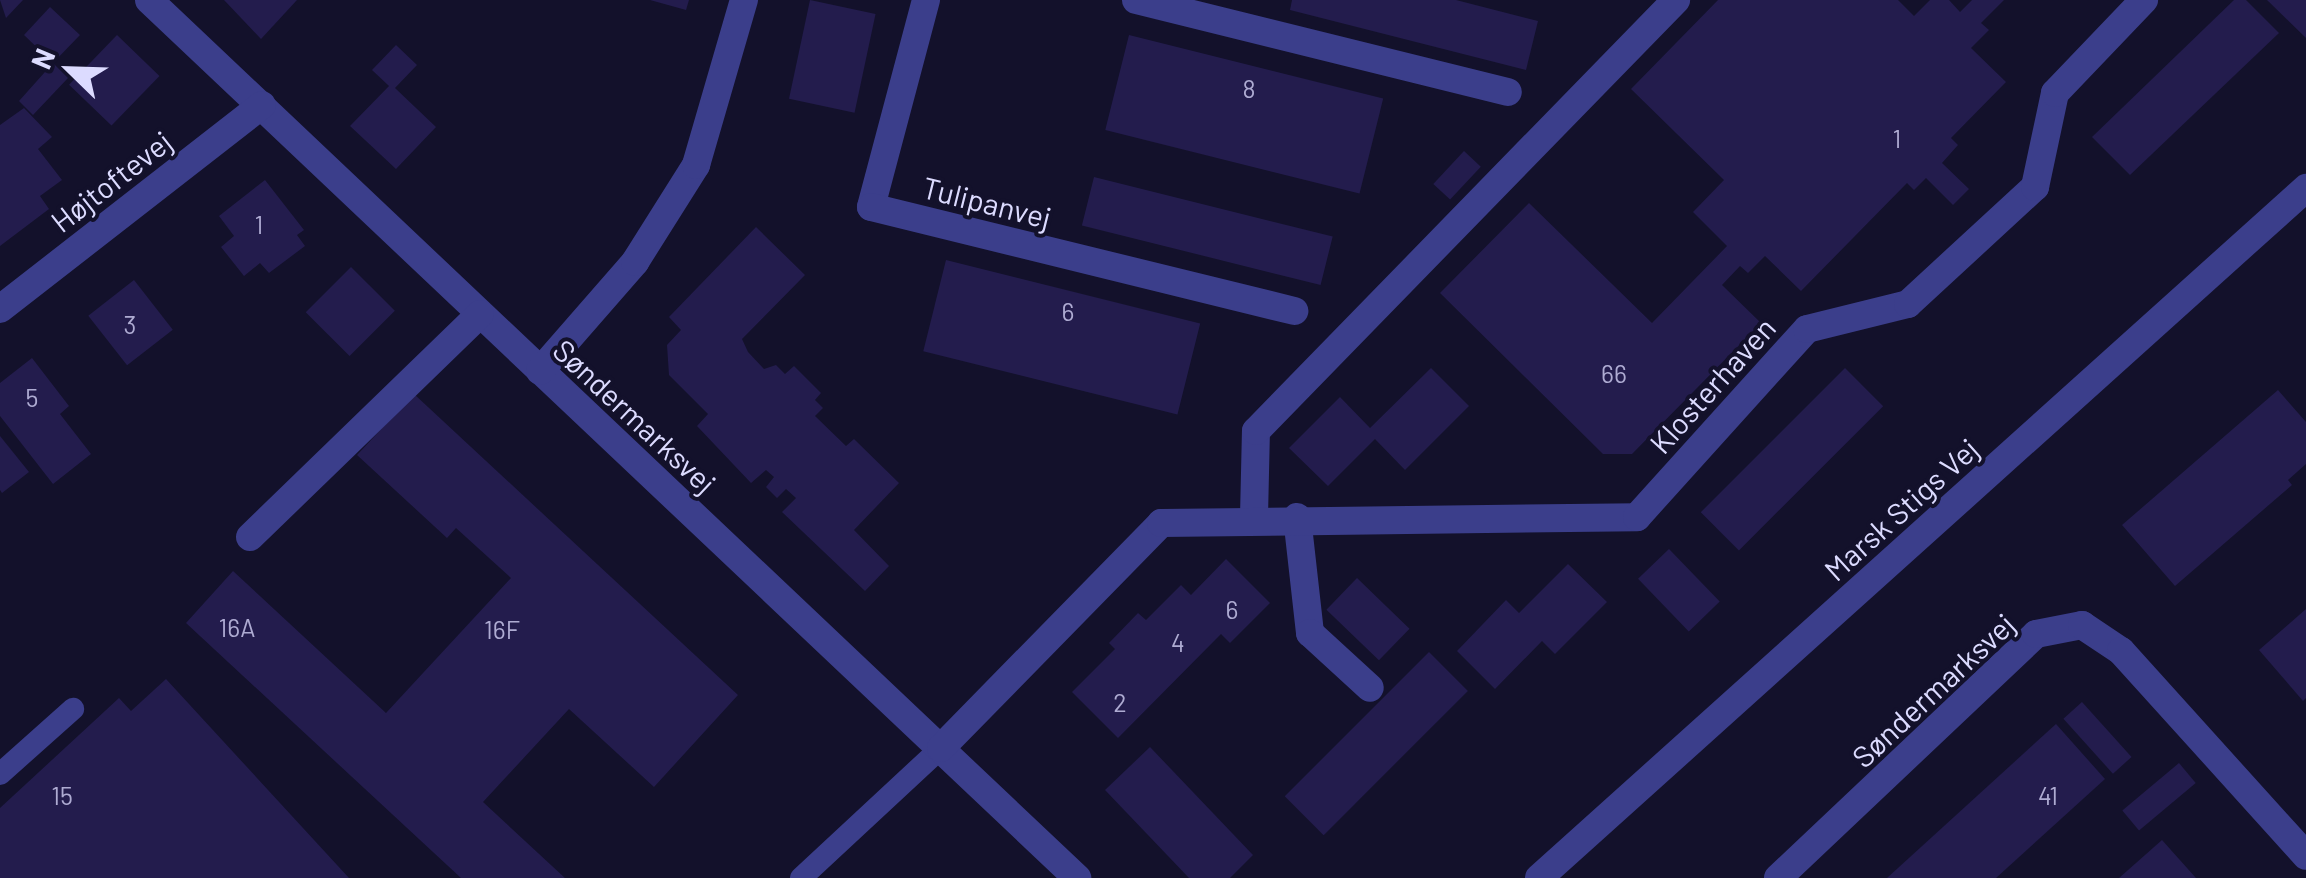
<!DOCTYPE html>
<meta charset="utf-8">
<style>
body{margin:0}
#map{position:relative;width:2306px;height:878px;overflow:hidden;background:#13112b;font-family:Barlow,sans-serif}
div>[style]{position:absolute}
.building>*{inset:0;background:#231c4d;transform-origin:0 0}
.service>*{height:22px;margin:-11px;padding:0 11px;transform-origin:11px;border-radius:11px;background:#3b3e8b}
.minor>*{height:28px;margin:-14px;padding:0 14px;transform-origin:14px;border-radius:14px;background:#3b3e8b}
.tertiary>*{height:28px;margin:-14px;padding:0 14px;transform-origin:14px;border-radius:14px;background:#3b3e8b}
span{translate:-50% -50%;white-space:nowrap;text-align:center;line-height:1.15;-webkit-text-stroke:8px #13112b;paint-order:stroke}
.number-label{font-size:25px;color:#aeabd2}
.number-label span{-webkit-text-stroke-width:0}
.street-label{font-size:30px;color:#dcdbff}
.north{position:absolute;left:20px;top:20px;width:100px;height:100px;-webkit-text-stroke:8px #13112b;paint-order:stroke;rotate:293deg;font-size:28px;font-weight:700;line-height:40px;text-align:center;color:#dcdbff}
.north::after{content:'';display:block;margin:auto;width:35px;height:45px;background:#dcdbff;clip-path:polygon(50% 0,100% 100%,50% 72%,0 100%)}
</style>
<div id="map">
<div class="building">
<i style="clip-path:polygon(0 0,23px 0,6px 18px)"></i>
<i style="clip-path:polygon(224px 0,297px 0,261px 39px)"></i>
<i style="clip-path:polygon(650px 0,689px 0,686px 10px)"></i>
<i style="left:810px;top:0;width:67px;height:101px;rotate:12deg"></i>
<i style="clip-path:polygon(1292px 0,1456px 0,1538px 21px,1526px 70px,1290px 10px)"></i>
<i style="clip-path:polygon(1718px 0,1898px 0,1914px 16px,1930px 0,1949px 0,1960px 12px,1972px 0,2004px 0,1981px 23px,1989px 30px,1971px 48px,2006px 82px,1951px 138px,1958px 145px,1942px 163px,1969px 189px,1953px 205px,1926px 178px,1914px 190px,1907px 183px,1801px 291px,1765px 256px,1748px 273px,1740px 266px,1722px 285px,1761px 323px,1632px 454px,1603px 454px,1440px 293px,1529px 203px,1652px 323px,1727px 246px,1693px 212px,1724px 180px,1631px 89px)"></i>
<i style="clip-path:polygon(2234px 0,2246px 0,2279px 33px,2130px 175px,2092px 137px)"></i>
<i style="clip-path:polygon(2267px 0,2306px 0,2306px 38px)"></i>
<i style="clip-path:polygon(50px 7px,80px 35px,53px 63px,68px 78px,33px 115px,19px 101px,53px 63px,24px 35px)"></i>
<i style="left:117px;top:35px;width:59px;height:69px;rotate:44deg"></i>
<i style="left:1129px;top:35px;width:262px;height:98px;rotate:14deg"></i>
<i style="clip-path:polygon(396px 45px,417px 65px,395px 88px,436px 127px,396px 169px,350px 126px,389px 86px,372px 70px)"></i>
<i style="clip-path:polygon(24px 108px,52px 137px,38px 149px,62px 180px,40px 196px,49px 209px,0 246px,0 125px)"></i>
<i style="left:1464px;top:151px;width:23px;height:45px;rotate:43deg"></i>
<i style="left:1094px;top:177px;width:246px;height:50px;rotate:14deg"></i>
<i style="clip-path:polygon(265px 180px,304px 230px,297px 235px,305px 246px,269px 273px,260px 263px,244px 276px,221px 247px,234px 236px,219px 216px)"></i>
<i style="clip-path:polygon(756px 227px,805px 275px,742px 339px,748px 352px,764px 369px,776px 365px,785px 374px,794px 366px,821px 393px,815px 400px,823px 408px,815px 416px,846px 446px,854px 439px,899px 483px,854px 530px,889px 566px,865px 591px,782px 512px,796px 498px,786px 489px,777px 498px,766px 487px,774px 477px,766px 470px,751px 483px,697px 426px,708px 414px,669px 375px,667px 345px,681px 330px,669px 317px)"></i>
<i style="left:946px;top:260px;width:262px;height:94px;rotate:14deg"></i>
<i style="left:351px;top:267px;width:62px;height:64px;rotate:45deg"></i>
<i style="left:134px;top:280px;width:63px;height:58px;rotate:52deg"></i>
<i style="clip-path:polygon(32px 358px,69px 406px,60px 414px,91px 454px,53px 484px,0 416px,0 383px)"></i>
<i style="clip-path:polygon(1431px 368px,1469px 406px,1405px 470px,1375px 439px,1328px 486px,1289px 448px,1340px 397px,1370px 428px)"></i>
<i style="left:1845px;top:368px;width:54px;height:204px;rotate:45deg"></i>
<i style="clip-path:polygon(2278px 390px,2306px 422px,2306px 464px,2288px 480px,2292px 485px,2175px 586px,2122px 525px)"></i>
<i style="clip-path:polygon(414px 394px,738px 695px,654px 787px,569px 709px,483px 802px,565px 878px,461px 878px,186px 623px,233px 571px,386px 713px,511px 578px,456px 528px,447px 538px,357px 455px)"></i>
<i style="clip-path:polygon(0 436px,29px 472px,2px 493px,0 490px)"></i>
<i style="left:1669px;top:549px;width:73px;height:43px;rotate:46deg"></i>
<i style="clip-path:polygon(1226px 559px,1270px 603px,1230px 643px,1221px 634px,1118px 738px,1072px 692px,1115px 649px,1109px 643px,1138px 613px,1146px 620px,1181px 585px,1191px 595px)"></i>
<i style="clip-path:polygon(1568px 564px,1607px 602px,1555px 654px,1542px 641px,1495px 689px,1457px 651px,1506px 600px,1519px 613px)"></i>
<i style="left:1357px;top:578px;width:73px;height:44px;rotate:44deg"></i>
<i style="clip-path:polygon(2306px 609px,2306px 698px,2303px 701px,2259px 650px)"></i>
<i style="left:1429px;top:652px;width:55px;height:204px;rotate:45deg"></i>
<i style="clip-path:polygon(166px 679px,349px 878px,0 878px,0 808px,119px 698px,131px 711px)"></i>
<i style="left:2082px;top:702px;width:74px;height:25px;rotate:48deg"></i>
<i style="clip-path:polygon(2056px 724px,2105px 779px,1996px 878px,1887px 878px)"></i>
<i style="clip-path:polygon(1150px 747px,1253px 855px,1230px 878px,1189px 878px,1105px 790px)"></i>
<i style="left:2179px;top:763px;width:26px;height:74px;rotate:50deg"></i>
<i style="clip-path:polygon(2162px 840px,2196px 878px,2119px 878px)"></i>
</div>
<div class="service">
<i style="left:0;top:774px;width:98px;rotate:-41.7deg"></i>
<i style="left:801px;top:878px;width:191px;rotate:-42.9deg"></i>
</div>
<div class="minor">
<i style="left:149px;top:0;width:1278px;rotate:43.41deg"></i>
<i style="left:926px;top:0;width:214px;rotate:104.9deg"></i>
<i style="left:871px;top:207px;width:436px;rotate:13.8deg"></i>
<i style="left:1136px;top:0;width:383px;rotate:13.9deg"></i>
<i style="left:0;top:309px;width:332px;rotate:-37.9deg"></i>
<i style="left:540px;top:371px;width:145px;rotate:-48.9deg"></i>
<i style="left:635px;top:262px;width:115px;rotate:-57.8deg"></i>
<i style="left:696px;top:165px;width:172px;rotate:-73.8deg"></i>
<i style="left:1254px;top:517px;width:86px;rotate:-88.7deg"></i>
<i style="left:1256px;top:431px;width:602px;rotate:-45.74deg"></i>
<i style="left:1297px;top:517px;width:117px;rotate:83.6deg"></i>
<i style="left:1310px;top:633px;width:81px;rotate:42.5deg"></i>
<i style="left:250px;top:537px;width:320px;rotate:-44.1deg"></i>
<i style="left:941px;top:748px;width:315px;rotate:-45.6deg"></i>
<i style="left:1161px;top:523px;width:476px;rotate:-0.7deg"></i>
<i style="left:1637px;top:517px;width:253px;rotate:-47.9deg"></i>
<i style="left:1807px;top:329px;width:104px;rotate:-13.9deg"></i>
<i style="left:1908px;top:304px;width:173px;rotate:-42.7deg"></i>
<i style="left:2035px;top:187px;width:96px;rotate:-78deg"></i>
<i style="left:2055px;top:93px;width:129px;rotate:-46.3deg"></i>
<i style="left:1778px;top:878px;width:355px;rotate:-43.4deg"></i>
<i style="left:2036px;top:634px;width:47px;rotate:-11.1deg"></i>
<i style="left:2082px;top:625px;width:47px;rotate:33.7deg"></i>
<i style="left:2121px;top:651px;width:276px;rotate:47.9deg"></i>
</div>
<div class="tertiary">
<i style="left:1539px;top:878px;width:1032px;rotate:-41.97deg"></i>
</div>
<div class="number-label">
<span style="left:1249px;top:88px">8</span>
<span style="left:1897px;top:138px">1</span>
<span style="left:259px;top:224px">1</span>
<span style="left:1068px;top:311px">6</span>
<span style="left:130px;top:324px">3</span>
<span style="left:1614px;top:373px">66</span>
<span style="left:32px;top:397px">5</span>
<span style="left:1232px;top:609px">6</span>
<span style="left:237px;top:627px">16A</span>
<span style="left:502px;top:629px">16F</span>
<span style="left:1178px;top:642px">4</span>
<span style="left:1120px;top:702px">2</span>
<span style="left:62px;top:795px">15</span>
<span style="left:2048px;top:795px">41</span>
</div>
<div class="street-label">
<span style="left:111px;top:181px;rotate:-38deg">Højtoftevej</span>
<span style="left:987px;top:202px;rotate:14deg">Tulipanvej</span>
<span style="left:1712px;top:385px;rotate:-48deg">Klosterhaven</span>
<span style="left:635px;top:416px;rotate:43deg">Søndermarksvej</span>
<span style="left:1901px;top:509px;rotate:-42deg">Marsk Stigs Vej</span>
<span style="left:1933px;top:690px;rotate:-43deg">Søndermarksvej</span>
</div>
<div class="north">N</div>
</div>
